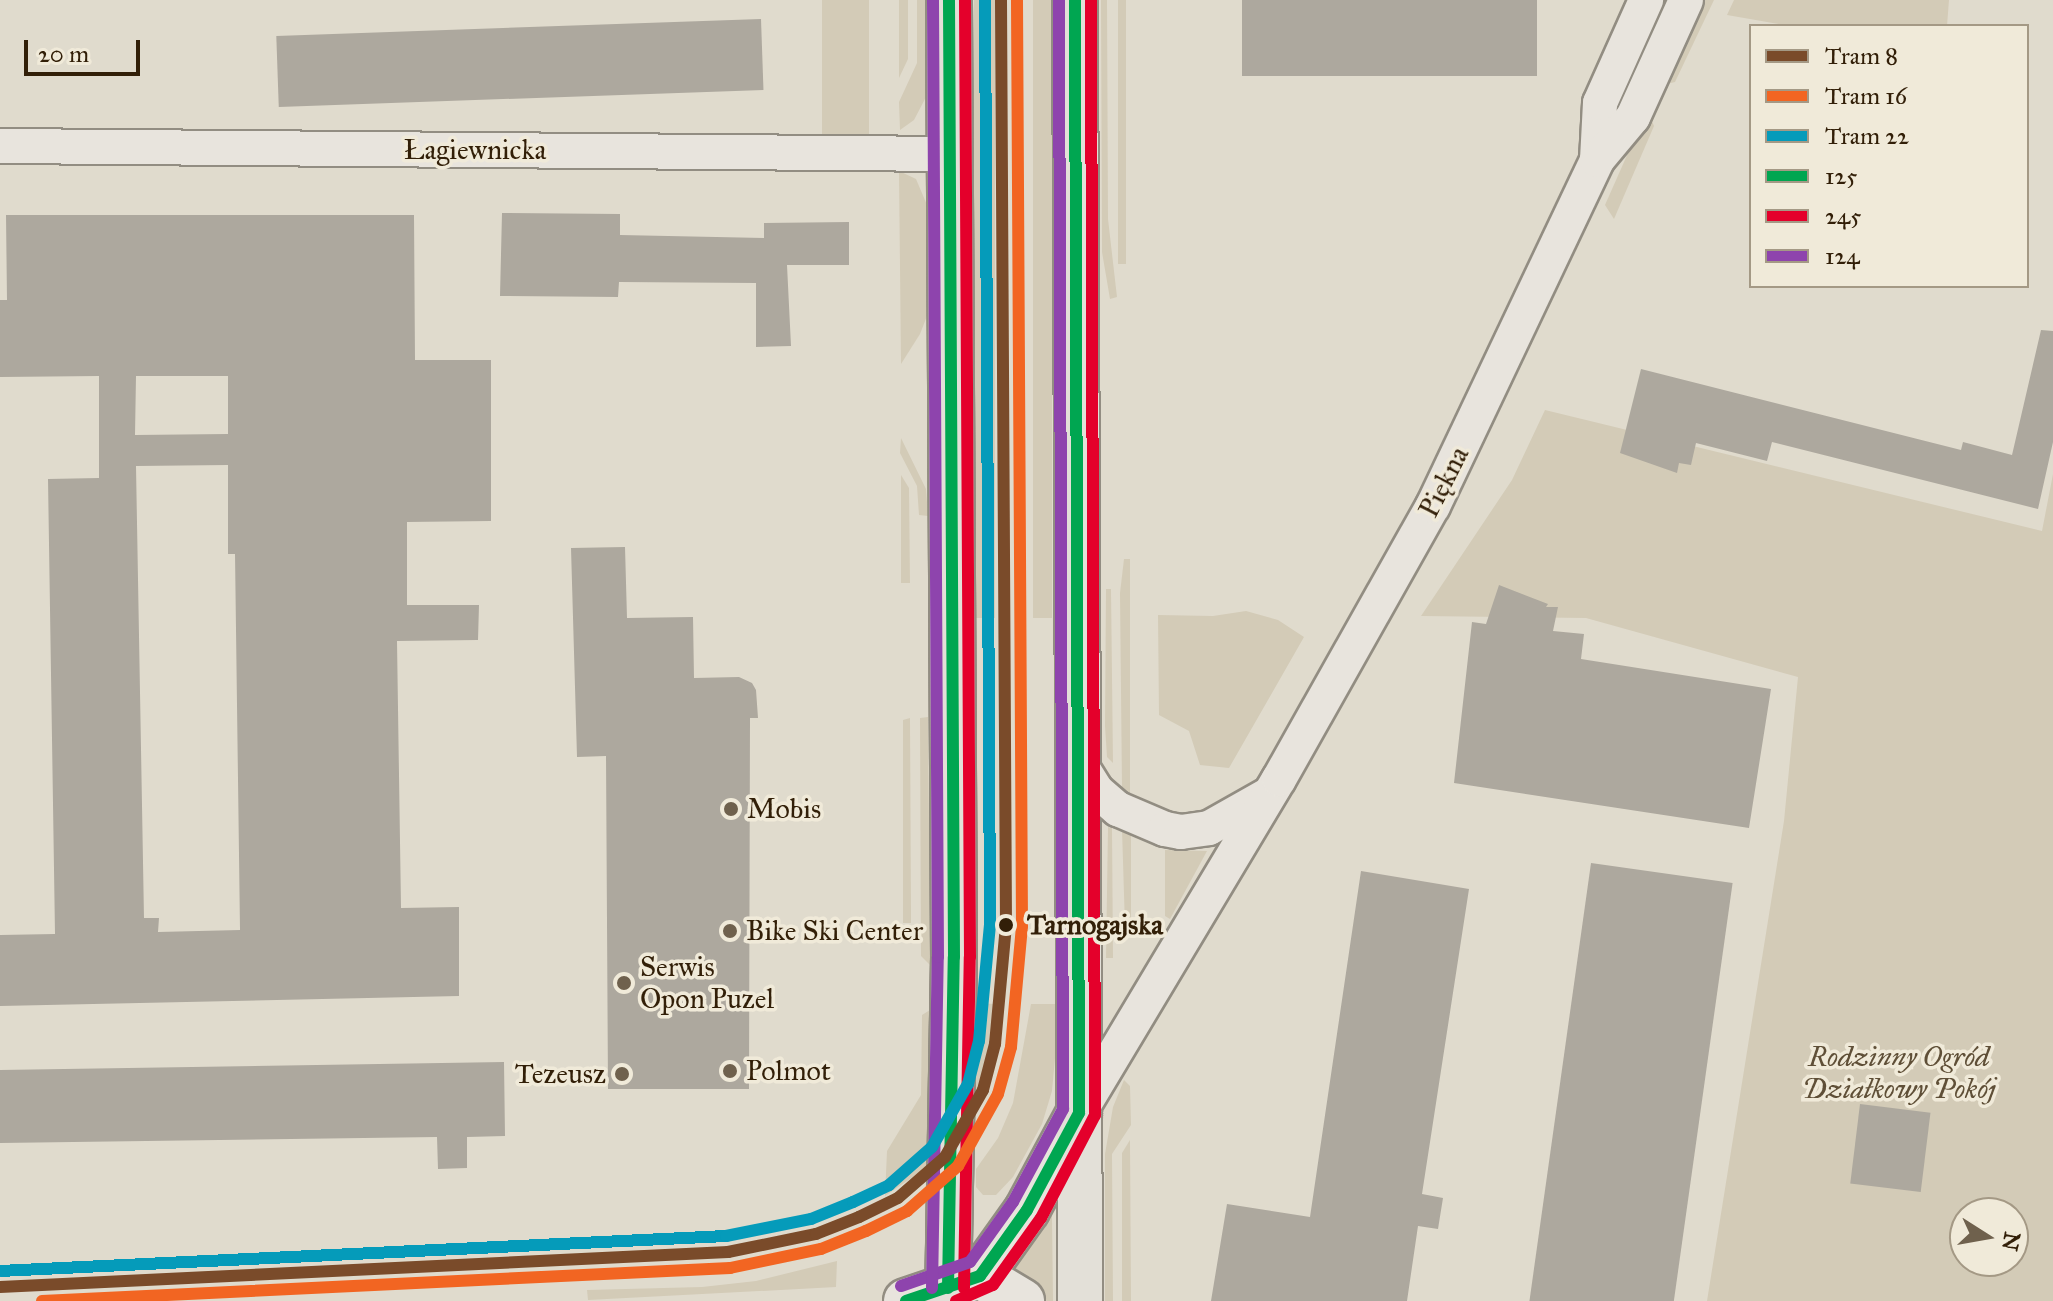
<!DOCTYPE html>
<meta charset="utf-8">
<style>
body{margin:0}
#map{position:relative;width:2053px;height:1301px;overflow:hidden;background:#e0dbcd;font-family:"IM FELL Great Primer",serif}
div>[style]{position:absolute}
.green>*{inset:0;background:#d3cbb7;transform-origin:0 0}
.building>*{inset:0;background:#ada89e;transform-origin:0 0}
.roads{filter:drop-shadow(2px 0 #928d82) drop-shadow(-2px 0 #928d82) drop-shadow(0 2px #928d82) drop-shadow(0 -2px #928d82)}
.street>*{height:34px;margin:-17px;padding:0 17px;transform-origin:17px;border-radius:17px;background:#e8e4dd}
.secondary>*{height:44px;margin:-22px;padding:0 22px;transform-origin:22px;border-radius:22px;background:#e8e4dd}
.primary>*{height:44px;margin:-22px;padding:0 22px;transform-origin:22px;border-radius:22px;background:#e3e0d8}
.bus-1>*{height:12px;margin:-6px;padding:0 6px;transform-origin:6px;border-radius:6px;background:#00a651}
.bus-2>*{height:12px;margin:-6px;padding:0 6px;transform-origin:6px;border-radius:6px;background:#e4002b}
.bus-3>*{height:12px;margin:-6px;padding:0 6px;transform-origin:6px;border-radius:6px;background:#8e44ad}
.tram-1>*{height:12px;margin:-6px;padding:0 6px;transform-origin:6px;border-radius:6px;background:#7a4b2a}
.tram-2>*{height:12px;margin:-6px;padding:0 6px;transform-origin:6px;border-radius:6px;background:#f26522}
.tram-3>*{height:12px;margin:-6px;padding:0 6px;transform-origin:6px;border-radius:6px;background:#059bba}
.dots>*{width:22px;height:22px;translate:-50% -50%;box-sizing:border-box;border:4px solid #f0ead9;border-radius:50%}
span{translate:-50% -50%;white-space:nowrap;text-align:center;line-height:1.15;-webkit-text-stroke:7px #f0ead9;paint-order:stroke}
.street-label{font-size:28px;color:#321f08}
.poi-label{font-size:28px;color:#321f08}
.left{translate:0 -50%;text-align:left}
.right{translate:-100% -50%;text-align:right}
.stop-label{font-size:28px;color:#321f08;font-weight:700}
.park-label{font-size:28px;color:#5f4f37;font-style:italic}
.legend{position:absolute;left:1749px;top:24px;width:280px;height:264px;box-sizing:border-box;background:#f0ead9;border:2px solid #a49985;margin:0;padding:10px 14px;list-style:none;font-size:24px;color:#321f08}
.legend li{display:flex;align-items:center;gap:16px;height:40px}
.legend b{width:40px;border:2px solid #a49985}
.north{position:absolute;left:1949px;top:1197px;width:80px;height:80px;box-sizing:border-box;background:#f0ead9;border:2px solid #a49985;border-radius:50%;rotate:101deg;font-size:22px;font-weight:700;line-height:32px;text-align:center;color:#321f08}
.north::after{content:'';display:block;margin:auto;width:28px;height:36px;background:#6f614d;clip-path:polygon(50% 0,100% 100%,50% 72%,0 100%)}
.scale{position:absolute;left:24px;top:40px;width:116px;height:36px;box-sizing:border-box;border:4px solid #321f08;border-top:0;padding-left:10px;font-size:24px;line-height:28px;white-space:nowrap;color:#321f08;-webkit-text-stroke:6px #f0ead9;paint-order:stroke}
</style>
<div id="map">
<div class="green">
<i style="left:822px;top:0;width:47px;height:138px"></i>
<i style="clip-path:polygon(899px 0,908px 0,908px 59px,899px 78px)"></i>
<i style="clip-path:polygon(917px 0,926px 0,926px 97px,914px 120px,900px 130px,899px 102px,917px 63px)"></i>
<i style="left:974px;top:0;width:21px;height:618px"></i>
<i style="left:1033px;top:0;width:19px;height:618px"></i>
<i style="clip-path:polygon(1101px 0,1107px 0,1108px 219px,1117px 297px,1110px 299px,1102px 252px)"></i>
<i style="left:1118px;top:0;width:8px;height:264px"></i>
<i style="clip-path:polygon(1701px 0,1714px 0,1675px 82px,1662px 85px)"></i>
<i style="clip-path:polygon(1734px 0,1949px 0,1947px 26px,1790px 26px,1727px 15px)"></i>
<i style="clip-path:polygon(1647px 110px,1654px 126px,1614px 219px,1605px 205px)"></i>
<i style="clip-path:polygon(899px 171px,916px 179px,927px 205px,927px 316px,920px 334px,901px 364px)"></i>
<i style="clip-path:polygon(evenodd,1545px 410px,2042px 531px,2053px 474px,2053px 1301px,1707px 1301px,1784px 821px,1798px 677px,1586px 618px,1421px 616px,1512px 480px,1545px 410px,1965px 1213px,2013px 1213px,2013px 1261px,1965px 1261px,1965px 1213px)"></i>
<i style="clip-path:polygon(901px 438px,926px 489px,928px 516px,919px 515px,917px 486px,900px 453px)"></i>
<i style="clip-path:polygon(901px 475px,909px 488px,910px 583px,901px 583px)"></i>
<i style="clip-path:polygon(1124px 559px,1130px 559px,1130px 794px,1122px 788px,1120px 593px)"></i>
<i style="clip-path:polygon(1106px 589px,1111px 589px,1113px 763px,1107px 757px,1105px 726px)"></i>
<i style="clip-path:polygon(1246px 611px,1278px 620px,1304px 637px,1229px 768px,1200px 765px,1189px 731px,1159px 715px,1158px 615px,1213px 616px)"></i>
<i style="clip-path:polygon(928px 717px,929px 827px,930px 965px,921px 956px,920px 718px)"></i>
<i style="clip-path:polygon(910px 718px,911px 910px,911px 923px,903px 923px,903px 720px)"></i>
<i style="clip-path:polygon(1108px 827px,1112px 828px,1113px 958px,1106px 958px)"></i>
<i style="clip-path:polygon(1122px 829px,1131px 833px,1131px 922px,1125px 927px)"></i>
<i style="clip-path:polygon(1165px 850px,1207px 851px,1170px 919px,1165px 916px)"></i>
<i style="clip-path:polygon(976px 1003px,995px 1004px,989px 1049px,976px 1097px)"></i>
<i style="clip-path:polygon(1031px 1004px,1060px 1004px,1052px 1091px,1042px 1124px,1013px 1177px,996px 1195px,983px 1195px,976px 1187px,976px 1169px,998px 1138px,1013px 1103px)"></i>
<i style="clip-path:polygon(930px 1010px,926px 1168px,885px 1196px,887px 1151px,921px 1095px,922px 1015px)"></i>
<i style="clip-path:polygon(1124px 1080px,1130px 1086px,1131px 1125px,1112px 1154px,1113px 1301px,1105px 1301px,1105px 1154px,1113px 1107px)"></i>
<i style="clip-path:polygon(1130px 1140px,1131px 1301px,1122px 1301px,1122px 1153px)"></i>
<i style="clip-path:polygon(1048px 1216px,1052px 1216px,1053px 1301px,1047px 1301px,1013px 1269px)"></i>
<i style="clip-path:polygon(837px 1261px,836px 1287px,588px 1300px,587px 1290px,702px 1287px,756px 1281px)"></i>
</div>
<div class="building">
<i style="left:1242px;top:0;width:295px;height:76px"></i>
<i style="left:761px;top:19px;width:71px;height:485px;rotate:88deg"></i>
<i style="clip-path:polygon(502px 213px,620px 214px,620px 235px,764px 238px,764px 223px,849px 222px,849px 265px,787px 265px,791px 346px,756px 347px,756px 283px,619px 282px,618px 297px,500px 296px)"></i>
<i style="clip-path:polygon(evenodd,6px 215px,414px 215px,415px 360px,491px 360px,491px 521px,407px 522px,407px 605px,479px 605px,478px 640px,397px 641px,401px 908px,459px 907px,459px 996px,0 1006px,0 935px,55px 934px,48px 479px,99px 478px,99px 376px,0 377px,0 300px,7px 300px,6px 215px,136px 376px,228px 376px,228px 434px,135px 435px,136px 376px,6px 215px,228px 465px,228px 554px,235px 554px,240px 930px,158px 932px,159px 918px,144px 918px,136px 466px,228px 465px)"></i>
<i style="clip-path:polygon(2041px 330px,2053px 331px,2053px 442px,2038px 509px,1772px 442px,1767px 461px,1696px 443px,1691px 465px,1679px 463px,1677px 473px,1620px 453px,1641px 369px,1961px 450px,1963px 442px,2012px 455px)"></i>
<i style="clip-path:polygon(625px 547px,627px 618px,693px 617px,694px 678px,739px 677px,752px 683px,756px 690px,758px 718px,750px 718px,749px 1089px,608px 1089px,606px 756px,577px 757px,571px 548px)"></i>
<i style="clip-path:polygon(1499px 585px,1548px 604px,1546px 607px,1558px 607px,1553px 631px,1584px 634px,1581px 659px,1771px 689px,1749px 828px,1454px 783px,1472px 622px,1486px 624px)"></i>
<i style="left:1591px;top:863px;width:143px;height:443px;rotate:8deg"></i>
<i style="clip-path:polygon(1361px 871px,1469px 889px,1422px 1194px,1443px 1198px,1438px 1229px,1418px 1226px,1407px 1301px,1211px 1301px,1227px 1204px,1310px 1217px)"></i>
<i style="clip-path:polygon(504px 1062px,505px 1136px,467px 1137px,467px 1168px,438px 1169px,437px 1137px,0 1143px,0 1070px)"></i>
<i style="left:1860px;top:1104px;width:71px;height:80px;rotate:7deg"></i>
</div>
<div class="roads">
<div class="street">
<i style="left:0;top:146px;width:950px;rotate:0.48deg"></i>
<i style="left:1597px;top:160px;width:57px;rotate:-87deg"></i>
<i style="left:1600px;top:103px;width:113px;rotate:-65.9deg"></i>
<i style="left:1078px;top:761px;width:36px;rotate:58deg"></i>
<i style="left:1097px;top:791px;width:28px;rotate:41deg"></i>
<i style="left:1118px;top:809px;width:51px;rotate:23.1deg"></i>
<i style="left:1165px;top:829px;width:16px;rotate:11deg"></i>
<i style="left:1181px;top:832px;width:28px;rotate:-8deg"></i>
<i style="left:1209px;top:828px;width:65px;rotate:-29.3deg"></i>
<i style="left:1079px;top:1113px;width:389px;rotate:-59.1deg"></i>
<i style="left:1279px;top:779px;width:313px;rotate:-60.6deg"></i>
<i style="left:1433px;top:506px;width:383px;rotate:-64.6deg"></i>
<i style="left:1597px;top:160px;width:56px;rotate:-50.1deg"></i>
<i style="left:1633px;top:117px;width:128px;rotate:-65.6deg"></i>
</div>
<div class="secondary">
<i style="left:980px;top:1276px;width:49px;rotate:30.8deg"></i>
<i style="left:906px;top:1301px;width:78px;rotate:-18.7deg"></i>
<i style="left:980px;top:1276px;width:81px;rotate:-54.5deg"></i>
<i style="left:1027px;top:1210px;width:110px;rotate:-61.8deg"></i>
</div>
<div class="primary">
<i style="left:1075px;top:0;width:1301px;rotate:89.78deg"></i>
<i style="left:948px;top:1301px;width:344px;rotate:-89deg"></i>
<i style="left:954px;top:957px;width:957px;rotate:-90.3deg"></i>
</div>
</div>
<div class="bus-1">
<i style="left:948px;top:1288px;width:331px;rotate:-89deg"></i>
<i style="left:954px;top:957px;width:957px;rotate:-90.3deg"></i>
<i style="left:906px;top:1301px;width:78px;rotate:-18.7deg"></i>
<i style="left:980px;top:1276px;width:81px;rotate:-54.5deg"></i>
<i style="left:1027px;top:1210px;width:110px;rotate:-61.8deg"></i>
<i style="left:1079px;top:1113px;width:1113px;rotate:-90.21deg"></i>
</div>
<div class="bus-2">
<i style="left:964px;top:1288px;width:331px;rotate:-89deg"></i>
<i style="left:970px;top:957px;width:957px;rotate:-90.3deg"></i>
<i style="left:956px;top:1301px;width:40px;rotate:-23.4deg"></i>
<i style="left:993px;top:1285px;width:82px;rotate:-54.4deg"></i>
<i style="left:1041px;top:1218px;width:116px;rotate:-62.3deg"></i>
<i style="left:1095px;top:1115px;width:1115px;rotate:-90.21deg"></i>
</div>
<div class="bus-3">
<i style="left:901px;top:1286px;width:73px;rotate:-19.2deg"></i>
<i style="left:970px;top:1262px;width:74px;rotate:-54.4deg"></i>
<i style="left:1013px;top:1202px;width:106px;rotate:-61.7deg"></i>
<i style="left:1063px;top:1109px;width:1109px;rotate:-90.21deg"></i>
<i style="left:932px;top:1288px;width:331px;rotate:-89deg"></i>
<i style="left:938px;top:957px;width:957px;rotate:-90.3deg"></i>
</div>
<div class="tram-1">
<i style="left:0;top:1287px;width:729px;rotate:-2.75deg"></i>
<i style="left:728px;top:1252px;width:90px;rotate:-11.6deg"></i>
<i style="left:816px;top:1234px;width:46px;rotate:-21.6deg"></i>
<i style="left:859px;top:1217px;width:43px;rotate:-26deg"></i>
<i style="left:898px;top:1198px;width:62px;rotate:-41.1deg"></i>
<i style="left:945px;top:1157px;width:77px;rotate:-60.4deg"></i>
<i style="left:983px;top:1090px;width:48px;rotate:-75.4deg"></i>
<i style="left:995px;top:1044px;width:120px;rotate:-84.7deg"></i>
<i style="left:1006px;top:925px;width:925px;rotate:-90.31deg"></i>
</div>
<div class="tram-2">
<i style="left:42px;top:1301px;width:689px;rotate:-2.75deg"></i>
<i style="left:730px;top:1268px;width:93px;rotate:-11.8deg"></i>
<i style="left:821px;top:1249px;width:48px;rotate:-21.8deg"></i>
<i style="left:866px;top:1231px;width:46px;rotate:-26deg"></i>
<i style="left:907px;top:1211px;width:68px;rotate:-41.4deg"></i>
<i style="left:958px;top:1166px;width:82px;rotate:-60.9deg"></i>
<i style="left:998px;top:1094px;width:49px;rotate:-74.5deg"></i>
<i style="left:1011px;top:1047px;width:121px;rotate:-84.8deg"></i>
<i style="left:1022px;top:926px;width:926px;rotate:-90.31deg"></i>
</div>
<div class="tram-3">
<i style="left:0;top:1271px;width:727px;rotate:-2.76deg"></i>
<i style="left:726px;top:1236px;width:87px;rotate:-11.3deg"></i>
<i style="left:811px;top:1219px;width:45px;rotate:-22deg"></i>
<i style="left:853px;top:1202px;width:40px;rotate:-25deg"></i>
<i style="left:889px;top:1185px;width:57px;rotate:-41.5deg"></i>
<i style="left:932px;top:1147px;width:73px;rotate:-60.3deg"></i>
<i style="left:968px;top:1084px;width:44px;rotate:-75.7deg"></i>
<i style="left:979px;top:1041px;width:118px;rotate:-84.6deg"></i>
<i style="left:990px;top:924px;width:924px;rotate:-90.31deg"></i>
</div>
<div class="dots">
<i style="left:731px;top:809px;background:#6f614d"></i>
<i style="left:1006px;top:925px;background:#321f08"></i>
<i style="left:730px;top:931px;background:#6f614d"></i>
<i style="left:624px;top:983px;background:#6f614d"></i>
<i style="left:730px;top:1071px;background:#6f614d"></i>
<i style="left:622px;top:1074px;background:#6f614d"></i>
</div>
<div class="street-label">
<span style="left:475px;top:150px">Łagiewnicka</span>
<span style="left:1444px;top:482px;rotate:-63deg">Piękna</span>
</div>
<div class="poi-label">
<span class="left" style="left:747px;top:809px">Mobis</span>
<span class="left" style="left:746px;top:931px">Bike Ski Center</span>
<span class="left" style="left:640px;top:983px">Serwis<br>Opon Puzel</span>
<span class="left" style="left:746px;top:1071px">Polmot</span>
<span class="right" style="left:606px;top:1074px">Tezeusz</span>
</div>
<div class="stop-label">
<span class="left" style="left:1027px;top:925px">Tarnogajska</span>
</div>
<div class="park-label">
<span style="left:1899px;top:1073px">Rodzinny Ogród<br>Działkowy Pokój</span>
</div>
<ul class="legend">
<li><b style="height:10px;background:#7a4b2a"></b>Tram 8</li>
<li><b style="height:10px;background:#f26522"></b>Tram 16</li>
<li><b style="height:10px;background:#059bba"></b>Tram 22</li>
<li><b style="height:10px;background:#00a651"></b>125</li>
<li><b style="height:10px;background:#e4002b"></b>245</li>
<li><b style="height:10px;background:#8e44ad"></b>124</li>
</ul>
<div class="north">N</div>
<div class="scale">20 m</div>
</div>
